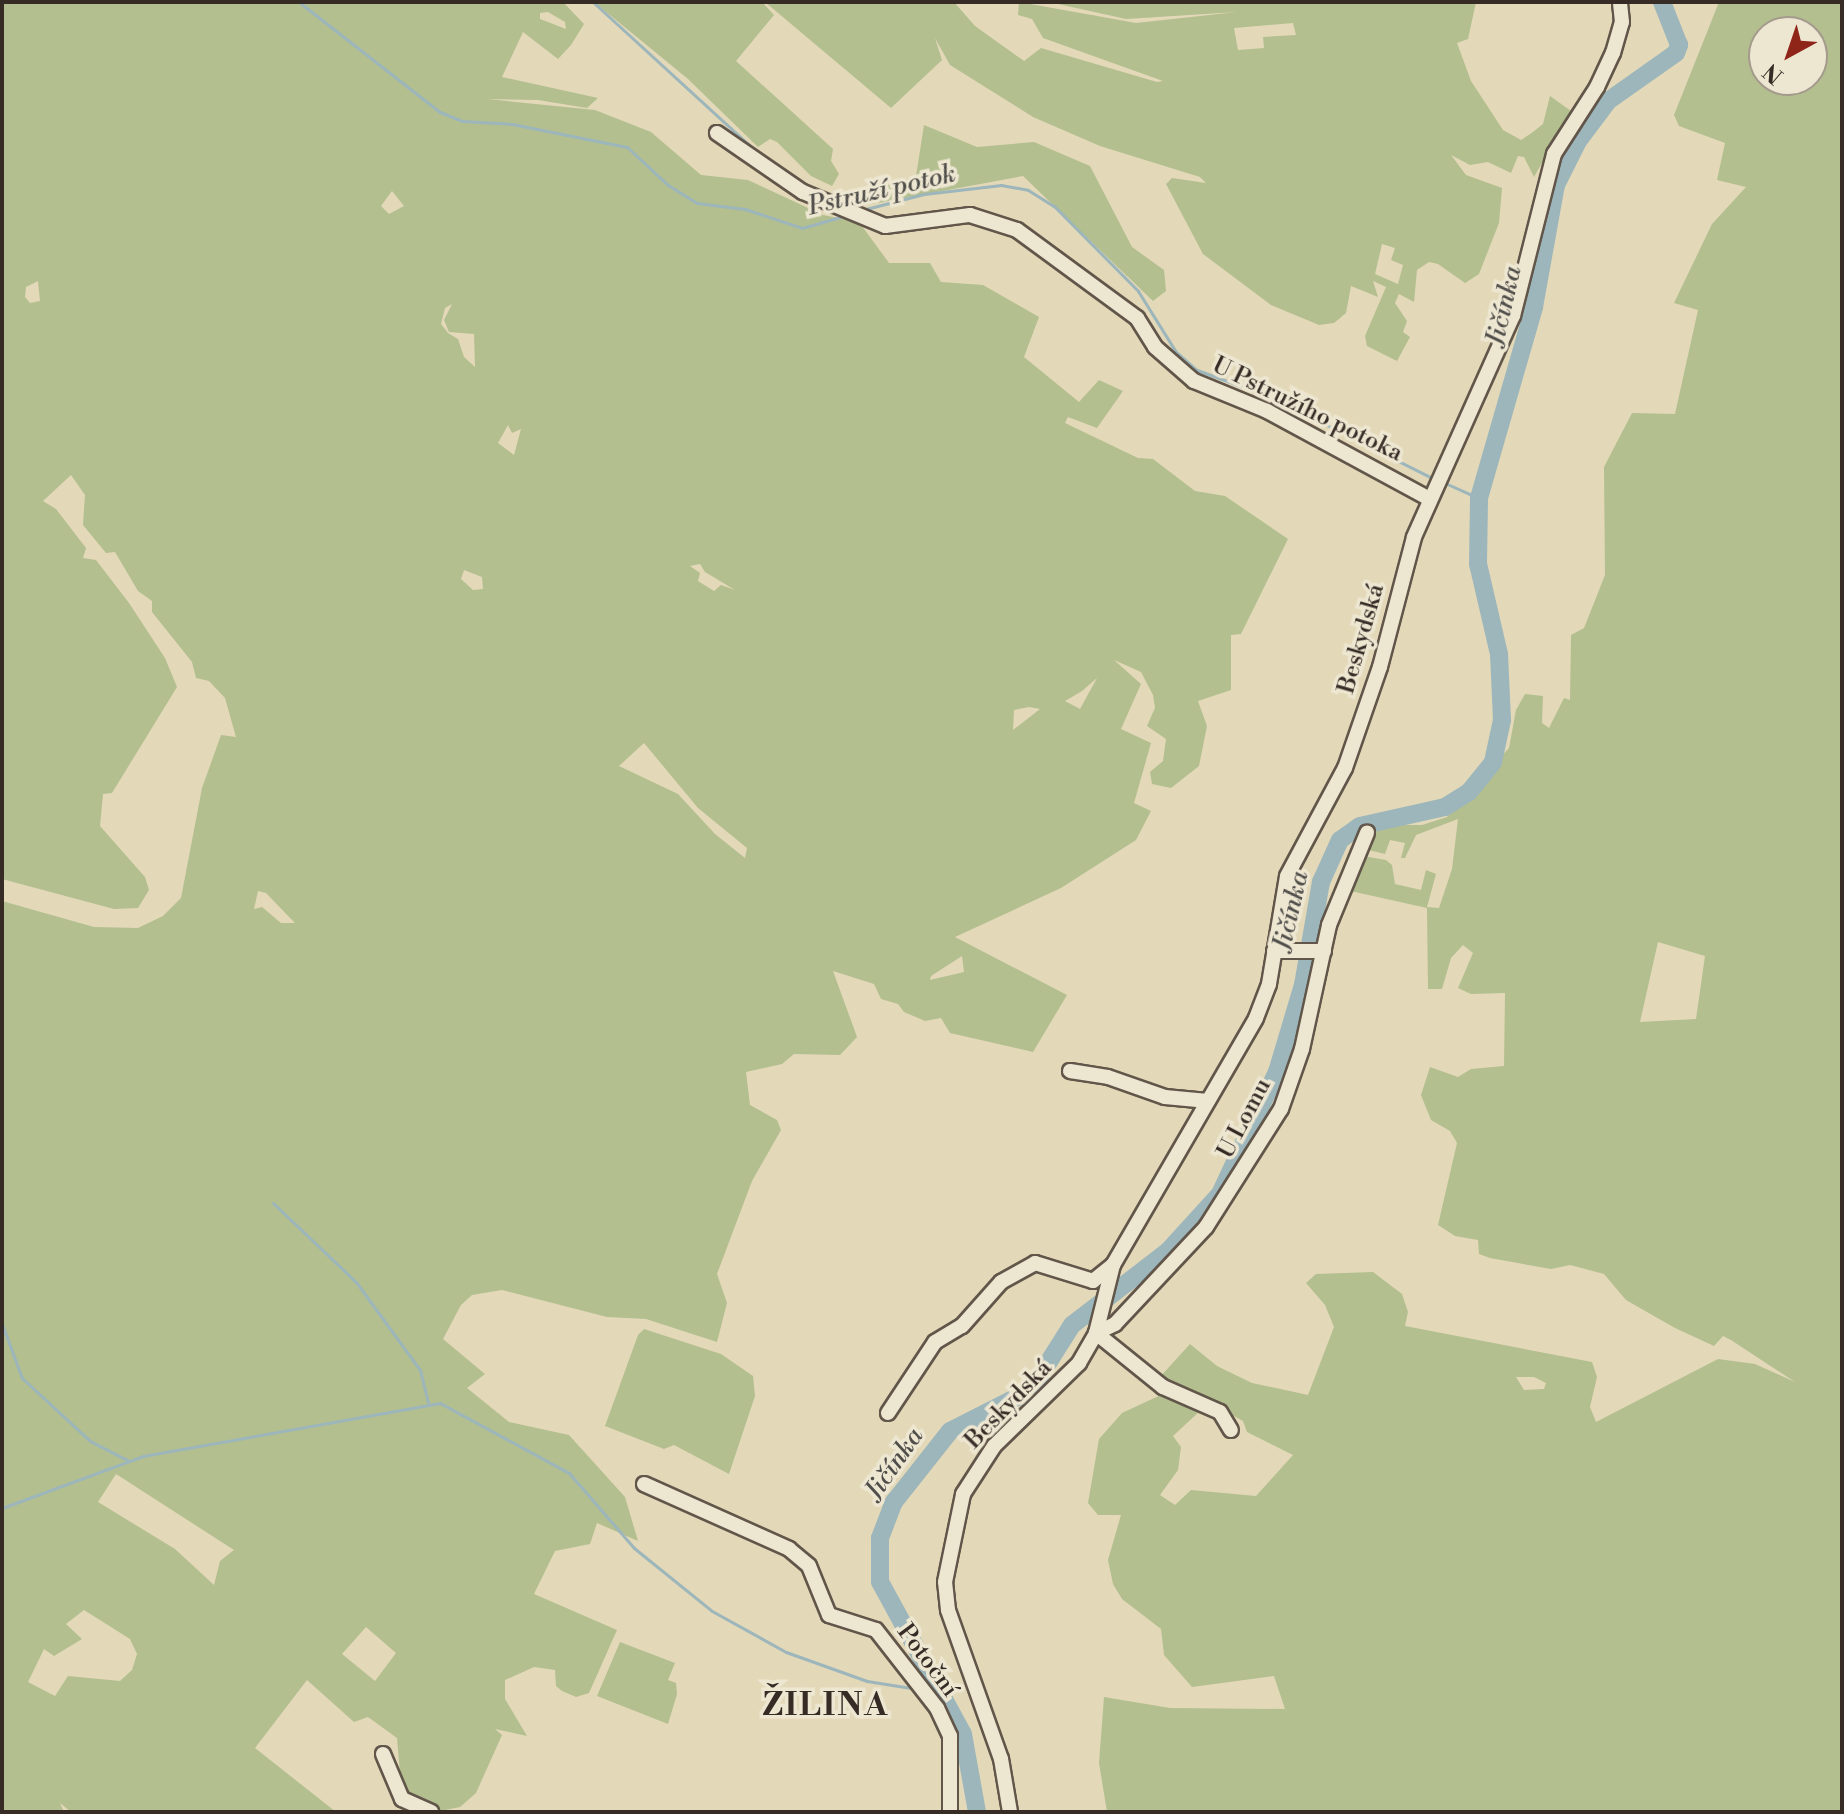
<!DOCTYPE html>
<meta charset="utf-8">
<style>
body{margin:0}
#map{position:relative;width:1844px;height:1814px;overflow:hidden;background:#e3d8b8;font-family:"Libre Bodoni",serif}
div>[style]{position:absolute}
.green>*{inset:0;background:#b3bf8f}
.stream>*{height:3px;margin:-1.5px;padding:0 1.5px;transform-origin:1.5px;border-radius:1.5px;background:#9cb6bb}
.river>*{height:18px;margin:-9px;padding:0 9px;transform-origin:9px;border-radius:9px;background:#9cb6bb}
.roads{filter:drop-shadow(2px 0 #62564a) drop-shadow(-2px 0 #62564a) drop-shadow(0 2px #62564a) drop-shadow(0 -2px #62564a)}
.minor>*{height:14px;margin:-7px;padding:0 7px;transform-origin:7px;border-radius:7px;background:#ede6d1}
span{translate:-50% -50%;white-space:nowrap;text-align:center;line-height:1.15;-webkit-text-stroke:7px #ede6d1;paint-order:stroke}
.street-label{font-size:24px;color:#372b26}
.water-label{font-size:26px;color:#504e4b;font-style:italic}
.district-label{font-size:32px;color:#372b26;font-weight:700;letter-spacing:2px}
.frame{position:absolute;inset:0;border:4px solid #372b26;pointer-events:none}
.north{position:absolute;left:1748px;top:16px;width:80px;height:80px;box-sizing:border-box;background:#ede6d1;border:2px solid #a49b8d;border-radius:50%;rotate:220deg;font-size:22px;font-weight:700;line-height:32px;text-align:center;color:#372b26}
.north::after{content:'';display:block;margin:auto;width:28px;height:36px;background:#8f2418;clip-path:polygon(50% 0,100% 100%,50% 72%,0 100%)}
</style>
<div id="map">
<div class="green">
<i style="clip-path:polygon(evenodd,2px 2px,563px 2px,584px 24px,571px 45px,558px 59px,523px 32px,502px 77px,598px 98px,587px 108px,538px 100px,487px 99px,595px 110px,651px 132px,701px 175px,748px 180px,823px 215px,859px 222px,889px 263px,930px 263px,941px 282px,983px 285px,1039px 317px,1024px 357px,1079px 402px,1099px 380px,1123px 391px,1097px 428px,1068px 417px,1065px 423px,1138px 458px,1153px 459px,1195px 491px,1225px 496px,1288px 539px,1241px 634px,1231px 635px,1231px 690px,1198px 701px,1207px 726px,1199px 766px,1171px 788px,1152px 784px,1150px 772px,1163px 761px,1166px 739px,1147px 726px,1155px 708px,1153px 695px,1141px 672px,1114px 660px,1141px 684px,1121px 729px,1151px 743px,1134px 803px,1151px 811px,1136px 840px,1061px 888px,955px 937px,1067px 995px,1033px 1052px,950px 1033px,941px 1018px,925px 1021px,904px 1012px,898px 1004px,881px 999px,874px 984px,833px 971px,857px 1037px,840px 1055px,794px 1054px,782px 1064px,746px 1072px,750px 1105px,777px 1120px,781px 1130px,752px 1181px,717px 1274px,727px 1303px,717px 1342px,646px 1319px,607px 1317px,502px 1290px,472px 1295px,461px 1305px,443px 1339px,485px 1374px,467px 1388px,509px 1422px,569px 1435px,625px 1497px,638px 1541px,597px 1523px,590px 1544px,555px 1551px,534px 1594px,617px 1630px,589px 1693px,576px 1697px,562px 1691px,556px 1686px,555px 1670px,534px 1667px,505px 1680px,505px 1699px,527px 1736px,495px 1729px,502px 1735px,476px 1793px,460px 1807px,435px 1812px,402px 1797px,397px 1738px,368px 1717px,354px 1722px,307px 1680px,255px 1748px,336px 1812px,71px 1812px,60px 1803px,64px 1812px,2px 1812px,2px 901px,94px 927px,138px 928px,163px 916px,181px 898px,202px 788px,221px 735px,236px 737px,225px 698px,209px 681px,196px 678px,192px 662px,152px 612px,152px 601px,138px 591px,115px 552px,106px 553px,83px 525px,85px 495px,71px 475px,43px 501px,56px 509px,86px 548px,83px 558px,96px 560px,129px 603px,165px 658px,177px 687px,112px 793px,103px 794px,100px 826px,145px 877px,149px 890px,138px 908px,114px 909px,2px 879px,2px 2px,548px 12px,565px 22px,566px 29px,540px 19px,540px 13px,548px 12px,2px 2px,392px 191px,404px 206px,389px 214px,381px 206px,392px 191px,2px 2px,38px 281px,40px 301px,30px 303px,25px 297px,26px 287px,38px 281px,2px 2px,452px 304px,444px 320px,449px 332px,474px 334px,475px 367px,464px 357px,458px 339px,448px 333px,441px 324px,445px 308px,452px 304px,2px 2px,508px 425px,512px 433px,521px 429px,514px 455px,498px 443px,508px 425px,2px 2px,700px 564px,705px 572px,735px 590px,721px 585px,714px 591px,698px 581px,700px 573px,690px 566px,700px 564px,2px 2px,464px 570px,482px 577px,483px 589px,473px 590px,461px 579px,464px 570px,2px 2px,1097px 678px,1080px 709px,1065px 701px,1082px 691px,1097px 678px,2px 2px,1029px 707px,1040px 709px,1013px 730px,1014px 710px,1029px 707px,2px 2px,644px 743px,698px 808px,747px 848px,745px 858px,715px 834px,678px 794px,619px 766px,644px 743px,2px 2px,258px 891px,266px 893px,295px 923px,281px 923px,262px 907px,254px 909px,258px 891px,2px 2px,962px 956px,964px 972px,930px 980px,931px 976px,962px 956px,2px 2px,116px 1474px,234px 1550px,220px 1561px,214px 1585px,175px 1549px,98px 1502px,116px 1474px,2px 2px,84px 1610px,130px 1639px,137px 1654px,132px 1670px,120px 1681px,68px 1676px,55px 1696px,28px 1682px,44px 1649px,54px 1656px,82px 1639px,66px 1624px,84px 1610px,2px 2px,366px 1627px,396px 1653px,375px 1681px,342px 1654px,366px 1627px)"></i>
<i style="clip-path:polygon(594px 2px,762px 2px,774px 15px,736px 61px,833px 149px,831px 161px,839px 174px,832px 186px,811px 176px,777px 142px,770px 139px,758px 147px,688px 79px)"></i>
<i style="clip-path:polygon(evenodd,765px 2px,954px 2px,975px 26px,1024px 61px,1041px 48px,1157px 82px,1163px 81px,1043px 38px,1032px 19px,1018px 15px,1019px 2px,1136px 23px,1237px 12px,1126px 19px,1049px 2px,1476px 2px,1468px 39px,1457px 43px,1471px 81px,1503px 130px,1521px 140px,1533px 132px,1543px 124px,1550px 96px,1571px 111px,1534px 177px,1524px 157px,1518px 156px,1511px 173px,1488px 162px,1470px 165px,1451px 155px,1466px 175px,1502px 188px,1499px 223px,1479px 274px,1465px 283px,1438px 264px,1429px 262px,1417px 270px,1414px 302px,1399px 294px,1395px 303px,1407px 321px,1403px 332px,1410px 337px,1397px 361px,1367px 346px,1365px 336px,1386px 287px,1373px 281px,1378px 297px,1351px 286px,1346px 313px,1334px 323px,1319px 325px,1271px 305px,1203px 254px,1166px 184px,1172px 178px,1206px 183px,1200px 177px,1100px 146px,1033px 117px,950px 65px,935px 38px,942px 60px,891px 108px,765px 2px,1293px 23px,1296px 35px,1263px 37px,1264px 48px,1238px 50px,1234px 28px,1293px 23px,765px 2px,1382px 244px,1395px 248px,1391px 260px,1403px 265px,1398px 284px,1375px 274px,1382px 244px)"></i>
<i style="clip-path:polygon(evenodd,1719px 2px,1842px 2px,1842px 1812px,1107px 1812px,1099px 1763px,1104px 1697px,1170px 1708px,1285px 1709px,1274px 1676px,1192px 1687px,1164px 1655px,1161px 1629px,1122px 1599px,1113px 1584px,1108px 1560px,1121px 1515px,1098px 1515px,1088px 1503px,1099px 1439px,1122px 1413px,1163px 1394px,1200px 1411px,1173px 1436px,1181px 1447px,1178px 1470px,1160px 1495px,1175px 1505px,1191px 1490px,1256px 1496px,1293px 1455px,1247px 1432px,1243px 1421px,1227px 1412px,1159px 1378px,1190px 1344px,1217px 1366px,1252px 1383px,1308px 1395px,1334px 1327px,1325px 1305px,1306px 1283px,1316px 1274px,1373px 1272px,1402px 1294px,1408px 1312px,1405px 1326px,1592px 1362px,1597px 1377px,1590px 1407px,1596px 1422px,1718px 1359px,1755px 1364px,1795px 1382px,1731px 1340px,1723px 1336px,1714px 1346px,1675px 1328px,1626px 1300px,1604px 1274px,1570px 1265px,1551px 1269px,1490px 1258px,1479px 1254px,1478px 1240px,1455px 1236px,1438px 1225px,1457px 1143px,1450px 1131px,1431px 1120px,1421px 1095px,1430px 1067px,1458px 1077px,1471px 1069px,1504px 1066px,1505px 993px,1471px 994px,1458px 988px,1473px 953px,1463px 945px,1451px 958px,1442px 989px,1428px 989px,1427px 908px,1346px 890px,1363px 856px,1386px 860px,1392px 865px,1395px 884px,1421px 890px,1426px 870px,1436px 874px,1427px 907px,1439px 908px,1452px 869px,1458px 819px,1416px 835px,1405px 858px,1401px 858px,1405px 843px,1390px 840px,1385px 854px,1364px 849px,1370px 831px,1380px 825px,1422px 825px,1447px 817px,1509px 748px,1516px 710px,1525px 694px,1543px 696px,1542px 723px,1549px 728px,1564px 698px,1570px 700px,1571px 635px,1584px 628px,1605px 575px,1604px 467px,1632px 413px,1675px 414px,1698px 310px,1674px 303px,1712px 224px,1746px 187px,1717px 180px,1725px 143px,1679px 126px,1674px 115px,1719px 2px,1764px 32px,1812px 32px,1812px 80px,1764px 80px,1764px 32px,1719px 2px,1658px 942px,1705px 956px,1696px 1019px,1640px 1022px,1658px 942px,1719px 2px,1516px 1377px,1534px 1377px,1546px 1383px,1544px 1389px,1524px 1390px,1516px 1377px)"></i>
<i style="clip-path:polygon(924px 125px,977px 147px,1034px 142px,1090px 166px,1132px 247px,1164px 270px,1166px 291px,1153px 301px,1023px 176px,856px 207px,872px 190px,916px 176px)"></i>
<i style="clip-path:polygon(644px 1329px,721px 1354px,753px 1376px,755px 1396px,729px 1474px,674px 1445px,664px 1449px,605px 1426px,638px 1335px)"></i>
<i style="clip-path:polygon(620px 1642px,675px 1663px,668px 1680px,676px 1683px,677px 1694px,668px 1724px,597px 1696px)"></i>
</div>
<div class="stream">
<i style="left:299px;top:2px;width:179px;rotate:38deg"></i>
<i style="left:440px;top:112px;width:24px;rotate:22deg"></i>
<i style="left:462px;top:121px;width:50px;rotate:3.4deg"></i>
<i style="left:512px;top:124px;width:117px;rotate:11.3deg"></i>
<i style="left:627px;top:147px;width:56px;rotate:42.8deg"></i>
<i style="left:668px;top:185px;width:34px;rotate:32deg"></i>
<i style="left:697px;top:203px;width:48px;rotate:7.1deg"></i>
<i style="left:745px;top:209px;width:60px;rotate:18.4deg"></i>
<i style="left:802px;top:228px;width:47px;rotate:-16.1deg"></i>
<i style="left:593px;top:2px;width:224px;rotate:42.5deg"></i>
<i style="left:862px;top:210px;width:64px;rotate:-14.5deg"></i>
<i style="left:924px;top:194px;width:78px;rotate:-6.7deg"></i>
<i style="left:1001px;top:185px;width:27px;rotate:10deg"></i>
<i style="left:1028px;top:190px;width:31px;rotate:32deg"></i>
<i style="left:1054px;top:206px;width:120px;rotate:45.3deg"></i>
<i style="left:1138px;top:291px;width:72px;rotate:58.1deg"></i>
<i style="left:1176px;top:352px;width:28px;rotate:41deg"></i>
<i style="left:1197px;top:370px;width:81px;rotate:20.2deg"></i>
<i style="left:1273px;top:398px;width:180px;rotate:26.7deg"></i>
<i style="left:1445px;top:483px;width:37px;rotate:24deg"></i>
<i style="left:273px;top:1203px;width:115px;rotate:43.6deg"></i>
<i style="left:356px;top:1282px;width:109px;rotate:54deg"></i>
<i style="left:420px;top:1370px;width:33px;rotate:76deg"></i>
<i style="left:2px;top:1324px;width:58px;rotate:69.7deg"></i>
<i style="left:22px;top:1378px;width:93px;rotate:42.8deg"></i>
<i style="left:90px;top:1441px;width:42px;rotate:27.2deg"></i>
<i style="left:2px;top:1508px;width:150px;rotate:-20.2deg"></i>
<i style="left:143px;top:1456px;width:302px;rotate:-10.1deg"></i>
<i style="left:440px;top:1403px;width:147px;rotate:28.5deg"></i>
<i style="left:569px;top:1473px;width:99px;rotate:49.1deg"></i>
<i style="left:634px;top:1548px;width:100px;rotate:38.9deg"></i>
<i style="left:712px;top:1611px;width:85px;rotate:29deg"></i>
<i style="left:786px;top:1652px;width:86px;rotate:19.7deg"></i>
<i style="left:867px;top:1681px;width:51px;rotate:9.1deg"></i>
<i style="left:929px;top:1689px;width:13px"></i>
</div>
<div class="river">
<i style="left:977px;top:1812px;width:79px;rotate:-100.2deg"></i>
<i style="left:963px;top:1734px;width:173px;rotate:-118.6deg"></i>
<i style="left:880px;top:1582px;width:44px;rotate:-90deg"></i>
<i style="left:880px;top:1538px;width:39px;rotate:-69deg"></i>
<i style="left:894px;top:1502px;width:90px;rotate:-51.7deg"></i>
<i style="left:950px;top:1431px;width:91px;rotate:-26.8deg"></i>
<i style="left:1031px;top:1390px;width:77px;rotate:-57.8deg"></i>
<i style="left:1072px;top:1325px;width:121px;rotate:-37.6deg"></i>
<i style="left:1168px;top:1251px;width:77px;rotate:-47.6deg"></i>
<i style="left:1220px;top:1194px;width:135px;rotate:-65deg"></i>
<i style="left:1277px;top:1072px;width:91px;rotate:-73.4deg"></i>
<i style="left:1303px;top:985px;width:105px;rotate:-80.1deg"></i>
<i style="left:1321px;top:882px;width:46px;rotate:-65.7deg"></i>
<i style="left:1340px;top:840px;width:24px;rotate:-35deg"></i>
<i style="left:1360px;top:826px;width:87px;rotate:-12.6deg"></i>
<i style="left:1445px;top:807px;width:28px;rotate:-32deg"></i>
<i style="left:1469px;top:792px;width:38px;rotate:-51deg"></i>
<i style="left:1493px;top:762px;width:43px;rotate:-77.9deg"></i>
<i style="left:1502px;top:720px;width:66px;rotate:-92.6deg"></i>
<i style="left:1499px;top:654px;width:92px;rotate:-103.1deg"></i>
<i style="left:1478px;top:564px;width:66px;rotate:-89.1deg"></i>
<i style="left:1479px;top:498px;width:199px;rotate:-73.9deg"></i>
<i style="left:1534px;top:307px;width:124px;rotate:-79.8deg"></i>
<i style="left:1556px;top:185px;width:49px;rotate:-63.4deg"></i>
<i style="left:1578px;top:141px;width:50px;rotate:-53.1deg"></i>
<i style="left:1608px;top:101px;width:83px;rotate:-35.2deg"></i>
<i style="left:1676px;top:53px;width:9px;rotate:-69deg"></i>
<i style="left:1679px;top:45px;width:46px;rotate:-111.6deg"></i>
</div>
<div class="roads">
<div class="minor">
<i style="left:717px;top:133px;width:104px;rotate:34.5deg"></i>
<i style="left:803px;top:192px;width:89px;rotate:22.5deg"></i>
<i style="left:885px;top:226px;width:86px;rotate:-7.4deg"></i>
<i style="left:970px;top:215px;width:49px;rotate:17.7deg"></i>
<i style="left:1017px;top:230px;width:149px;rotate:36.3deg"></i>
<i style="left:1137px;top:318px;width:34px;rotate:58deg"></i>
<i style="left:1155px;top:347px;width:52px;rotate:41.1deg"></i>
<i style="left:1194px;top:381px;width:79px;rotate:22.3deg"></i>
<i style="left:1267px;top:411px;width:185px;rotate:28.4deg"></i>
<i style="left:1274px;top:951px;width:50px"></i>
<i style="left:1070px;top:1071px;width:38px;rotate:9deg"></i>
<i style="left:1108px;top:1077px;width:60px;rotate:19.3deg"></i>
<i style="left:1165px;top:1097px;width:43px;rotate:5.3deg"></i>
<i style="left:1096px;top:1333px;width:21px;rotate:-25deg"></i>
<i style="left:1115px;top:1324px;width:133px;rotate:-46.8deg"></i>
<i style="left:1206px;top:1227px;width:140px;rotate:-57.6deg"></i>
<i style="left:1281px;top:1109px;width:64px;rotate:-70.7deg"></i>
<i style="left:1302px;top:1049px;width:127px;rotate:-77.7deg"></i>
<i style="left:1329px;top:925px;width:100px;rotate:-67.6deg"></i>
<i style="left:1096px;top:1333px;width:86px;rotate:38.9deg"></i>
<i style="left:1163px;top:1387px;width:62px;rotate:23.7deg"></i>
<i style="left:1220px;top:1412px;width:21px;rotate:59deg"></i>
<i style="left:888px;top:1413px;width:85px;rotate:-56.5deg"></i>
<i style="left:935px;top:1342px;width:31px;rotate:-31deg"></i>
<i style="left:962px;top:1326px;width:59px;rotate:-48.4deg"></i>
<i style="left:1001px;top:1282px;width:39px;rotate:-29deg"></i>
<i style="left:1035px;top:1263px;width:61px;rotate:17.2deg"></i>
<i style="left:1093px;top:1281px;width:26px;rotate:-39deg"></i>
<i style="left:644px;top:1484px;width:159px;rotate:24.1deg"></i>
<i style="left:789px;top:1549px;width:26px;rotate:40deg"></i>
<i style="left:809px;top:1566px;width:53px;rotate:67.8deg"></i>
<i style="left:829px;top:1615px;width:49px;rotate:17.7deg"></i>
<i style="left:876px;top:1630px;width:99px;rotate:52deg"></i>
<i style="left:937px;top:1708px;width:31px;rotate:65deg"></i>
<i style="left:950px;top:1736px;width:76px;rotate:90deg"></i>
<i style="left:383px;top:1754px;width:49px;rotate:67.1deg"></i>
<i style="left:402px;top:1799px;width:32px;rotate:24deg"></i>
<i style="left:1010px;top:1812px;width:54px;rotate:-99.6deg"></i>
<i style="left:1001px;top:1759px;width:158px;rotate:-109.6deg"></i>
<i style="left:948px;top:1610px;width:28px;rotate:-96deg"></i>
<i style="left:945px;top:1582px;width:90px;rotate:-78.4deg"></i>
<i style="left:963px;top:1494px;width:57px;rotate:-57.1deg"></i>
<i style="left:994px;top:1446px;width:119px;rotate:-44.3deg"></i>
<i style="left:1079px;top:1363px;width:34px;rotate:-60deg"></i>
<i style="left:1096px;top:1333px;width:70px;rotate:-76deg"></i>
<i style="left:1113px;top:1265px;width:285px;rotate:-59.9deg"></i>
<i style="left:1256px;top:1018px;width:36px;rotate:-69deg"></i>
<i style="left:1269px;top:984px;width:109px;rotate:-80.5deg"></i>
<i style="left:1287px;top:876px;width:123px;rotate:-61.8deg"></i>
<i style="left:1345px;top:768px;width:107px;rotate:-70.9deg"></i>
<i style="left:1380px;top:667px;width:134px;rotate:-75.3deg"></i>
<i style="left:1414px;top:537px;width:242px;rotate:-65.9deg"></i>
<i style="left:1513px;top:316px;width:167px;rotate:-75.8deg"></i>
<i style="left:1554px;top:154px;width:80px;rotate:-57.3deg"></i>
<i style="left:1597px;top:87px;width:38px;rotate:-65deg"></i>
<i style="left:1613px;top:53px;width:32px;rotate:-74deg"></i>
<i style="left:1622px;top:22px;width:20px;rotate:-96deg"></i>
</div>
</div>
<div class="street-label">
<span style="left:1307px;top:410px;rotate:26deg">U Pstružího potoka</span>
<span style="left:1362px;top:639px;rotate:-74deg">Beskydská</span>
<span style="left:1245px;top:1119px;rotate:-62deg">U Lomu</span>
<span style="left:1009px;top:1405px;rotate:-46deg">Beskydská</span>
<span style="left:927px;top:1661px;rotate:53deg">Potoční</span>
</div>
<div class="water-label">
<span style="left:882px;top:191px;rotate:-13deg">Pstruží potok</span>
<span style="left:1505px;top:306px;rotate:-77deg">Jičínka</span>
<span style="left:1292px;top:911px;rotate:-77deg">Jičínka</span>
<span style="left:895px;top:1464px;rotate:-55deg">Jičínka</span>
</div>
<div class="district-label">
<span style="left:826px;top:1705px">ŽILINA</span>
</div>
<div class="frame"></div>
<div class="north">N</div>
</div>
